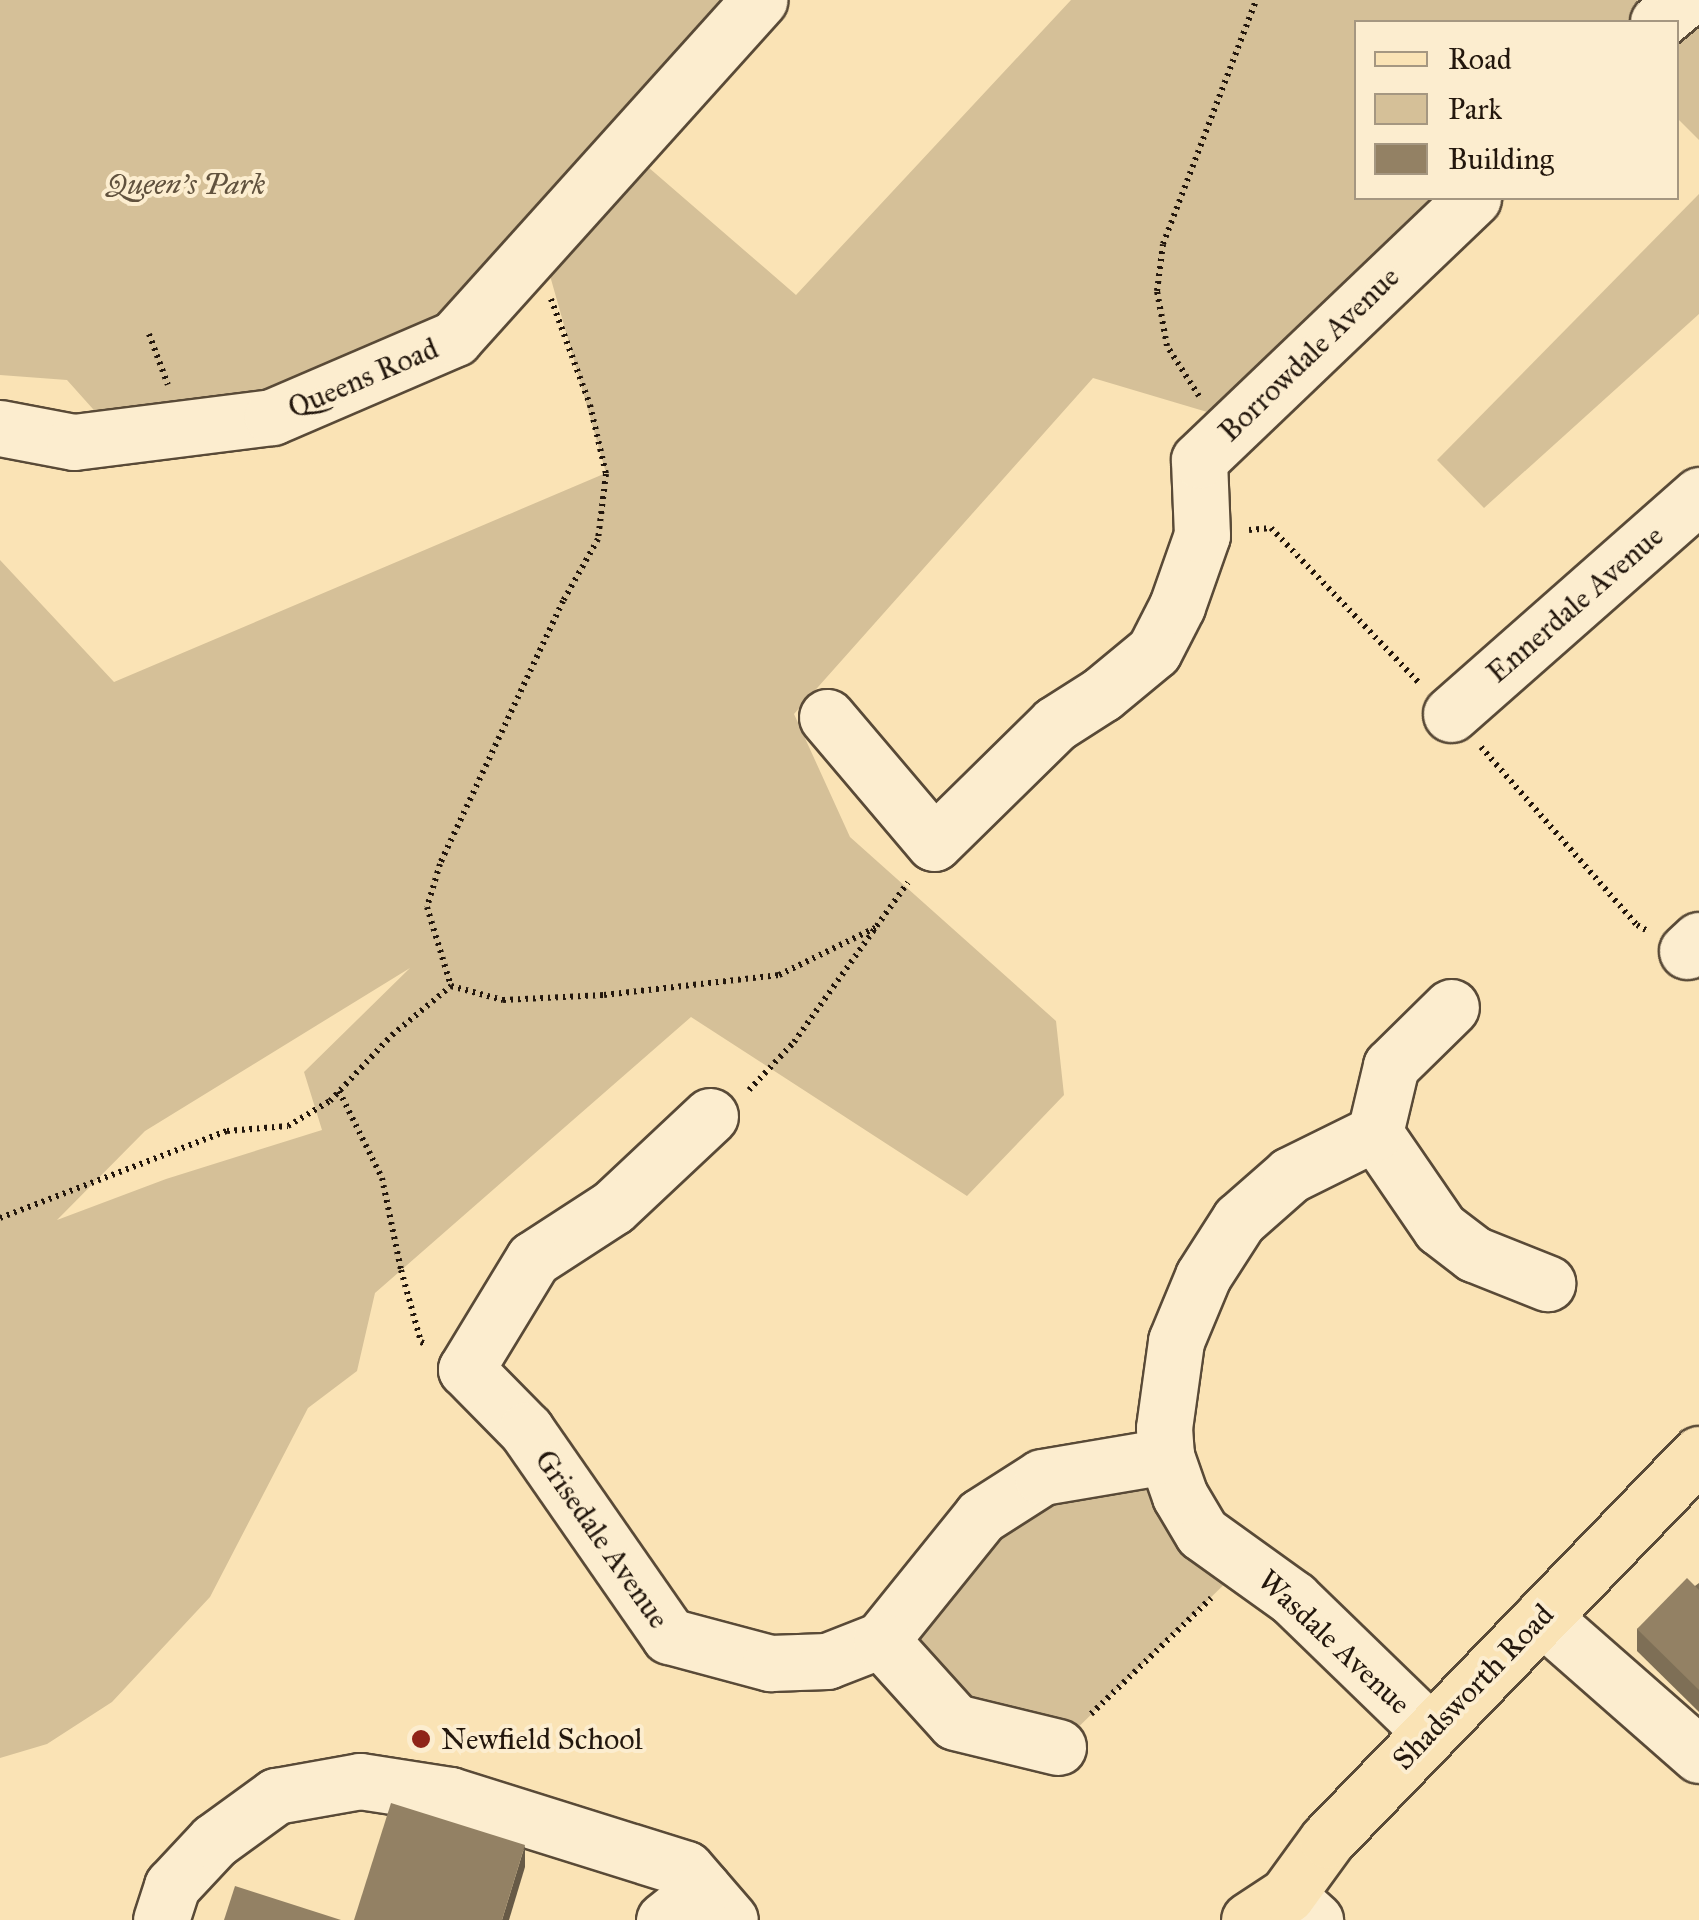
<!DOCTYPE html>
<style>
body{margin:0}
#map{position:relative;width:1699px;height:1920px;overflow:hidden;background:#fae3b5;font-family:"IM FELL Great Primer",serif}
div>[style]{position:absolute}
.green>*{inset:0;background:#d5c098}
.path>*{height:6px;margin-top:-3px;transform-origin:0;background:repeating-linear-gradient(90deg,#23170d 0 2.5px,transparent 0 7.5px)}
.roads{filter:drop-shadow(2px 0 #594a37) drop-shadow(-2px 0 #594a37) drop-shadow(0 2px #594a37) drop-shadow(0 -2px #594a37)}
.minor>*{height:55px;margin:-27.5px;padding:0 27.5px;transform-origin:27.5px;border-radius:27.5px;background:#fcedcf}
.major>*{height:55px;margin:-27.5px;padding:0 27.5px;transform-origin:27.5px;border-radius:27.5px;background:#fae3b5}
.wall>*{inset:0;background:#7e6f56}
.shaded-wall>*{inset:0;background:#675a46}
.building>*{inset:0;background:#938164}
.dots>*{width:28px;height:28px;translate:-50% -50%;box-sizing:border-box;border:5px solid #fcedcf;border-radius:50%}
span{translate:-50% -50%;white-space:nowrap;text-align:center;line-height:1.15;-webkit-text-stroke:8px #fcedcf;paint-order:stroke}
.park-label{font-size:30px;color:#61523e;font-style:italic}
.street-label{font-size:30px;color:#23170d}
.poi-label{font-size:30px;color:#23170d}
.left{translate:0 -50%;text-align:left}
.legend{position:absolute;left:1354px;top:20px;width:325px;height:180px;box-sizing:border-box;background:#fcedcf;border:2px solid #a59781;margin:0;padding:12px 18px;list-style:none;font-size:30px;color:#23170d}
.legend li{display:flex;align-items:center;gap:20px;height:50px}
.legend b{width:50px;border:2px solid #a59781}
</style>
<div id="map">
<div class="green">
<i style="clip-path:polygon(evenodd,0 0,759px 0,626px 148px,796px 295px,1071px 0,1699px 0,1699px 140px,1677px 118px,1676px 22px,1356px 22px,1356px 198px,1507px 198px,1271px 431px,1093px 378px,794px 714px,850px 837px,1056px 1021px,1064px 1095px,967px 1196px,691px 1017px,375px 1293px,357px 1371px,308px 1408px,210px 1597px,112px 1702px,47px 1744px,0 1758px,0 560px,114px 682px,606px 473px,541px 244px,455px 338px,118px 437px,67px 380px,0 375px,0 0,410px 968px,304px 1072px,322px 1130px,166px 1179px,57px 1220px,145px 1131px,410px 968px)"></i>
<i style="clip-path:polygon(1699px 194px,1699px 314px,1484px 508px,1437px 460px)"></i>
<i style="clip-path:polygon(1166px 1456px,1246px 1563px,1058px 1747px,955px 1722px,881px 1640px,970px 1529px)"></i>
</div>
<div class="path">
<i style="left:551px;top:299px;width:113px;rotate:69.8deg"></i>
<i style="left:590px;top:405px;width:71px;rotate:76.9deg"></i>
<i style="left:606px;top:474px;width:65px;rotate:97deg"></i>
<i style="left:598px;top:539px;width:71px;rotate:119.4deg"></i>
<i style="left:563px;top:601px;width:290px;rotate:115.1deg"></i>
<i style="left:440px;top:864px;width:45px;rotate:106.8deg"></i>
<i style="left:427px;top:907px;width:83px;rotate:73.1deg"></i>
<i style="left:451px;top:986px;width:54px;rotate:15.1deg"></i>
<i style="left:503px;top:1000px;width:101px;rotate:-2.8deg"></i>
<i style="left:604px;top:995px;width:176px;rotate:-6.5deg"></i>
<i style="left:779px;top:975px;width:109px;rotate:-26.1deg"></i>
<i style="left:149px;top:334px;width:54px;rotate:69.6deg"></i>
<i style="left:1199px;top:396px;width:59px;rotate:-122.6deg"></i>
<i style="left:1167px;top:346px;width:56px;rotate:-100.3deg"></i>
<i style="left:1157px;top:291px;width:47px;rotate:-82.7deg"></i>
<i style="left:1163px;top:244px;width:261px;rotate:-69.1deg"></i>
<i style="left:1249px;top:530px;width:22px;rotate:-5deg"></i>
<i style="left:1271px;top:528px;width:216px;rotate:46.3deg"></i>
<i style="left:1481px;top:747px;width:237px;rotate:48.8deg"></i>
<i style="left:1637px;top:925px;width:10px;rotate:29deg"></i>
<i style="left:749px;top:1090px;width:66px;rotate:-46.8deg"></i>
<i style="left:794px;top:1042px;width:196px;rotate:-54.5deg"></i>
<i style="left:339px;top:1091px;width:97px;rotate:63.7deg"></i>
<i style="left:382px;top:1178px;width:94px;rotate:78.3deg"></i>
<i style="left:401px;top:1270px;width:75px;rotate:74.5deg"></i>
<i style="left:421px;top:1342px;width:7px;rotate:27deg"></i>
<i style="left:0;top:1218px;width:243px;rotate:-21deg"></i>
<i style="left:227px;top:1131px;width:61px;rotate:-4.7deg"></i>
<i style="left:288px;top:1126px;width:49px;rotate:-30.8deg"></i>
<i style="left:330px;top:1101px;width:91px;rotate:-46.8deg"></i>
<i style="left:392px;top:1035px;width:77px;rotate:-39.7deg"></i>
<i style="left:1091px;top:1714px;width:167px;rotate:-44deg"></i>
</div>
<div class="roads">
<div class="minor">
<i style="left:1658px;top:22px;width:34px;rotate:-40deg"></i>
<i style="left:0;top:428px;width:75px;rotate:10.7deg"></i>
<i style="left:74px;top:442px;width:200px;rotate:-7.2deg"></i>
<i style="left:272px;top:417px;width:199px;rotate:-23.3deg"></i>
<i style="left:455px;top:338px;width:455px;rotate:-48deg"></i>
<i style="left:1451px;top:714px;width:331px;rotate:-41.4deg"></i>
<i style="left:827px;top:717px;width:165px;rotate:49.7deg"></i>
<i style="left:934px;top:843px;width:170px;rotate:-44.5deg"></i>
<i style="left:1055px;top:724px;width:56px;rotate:-32.6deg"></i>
<i style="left:1102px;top:694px;width:67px;rotate:-39.6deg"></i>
<i style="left:1154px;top:651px;width:51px;rotate:-62.9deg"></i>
<i style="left:1177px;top:606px;width:75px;rotate:-70.6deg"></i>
<i style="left:1202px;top:535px;width:75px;rotate:-92.3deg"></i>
<i style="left:1199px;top:460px;width:379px;rotate:-43.7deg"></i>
<i style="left:1687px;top:951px;width:16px;rotate:-43deg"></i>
<i style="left:710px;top:1116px;width:133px;rotate:136.8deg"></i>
<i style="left:613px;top:1207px;width:95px;rotate:147deg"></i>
<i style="left:533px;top:1259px;width:129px;rotate:121.3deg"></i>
<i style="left:466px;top:1369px;width:86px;rotate:45.5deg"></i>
<i style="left:526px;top:1430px;width:251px;rotate:55.2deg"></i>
<i style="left:669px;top:1636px;width:105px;rotate:15deg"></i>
<i style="left:770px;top:1663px;width:57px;rotate:-2deg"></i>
<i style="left:827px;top:1661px;width:58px;rotate:-21.3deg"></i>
<i style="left:881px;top:1640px;width:159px;rotate:-51.1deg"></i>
<i style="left:981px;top:1516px;width:72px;rotate:-32.6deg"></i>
<i style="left:1042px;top:1477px;width:126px;rotate:-9.6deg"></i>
<i style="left:1375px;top:1133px;width:115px;rotate:55.6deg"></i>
<i style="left:1440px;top:1228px;width:43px;rotate:37.4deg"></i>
<i style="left:1474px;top:1254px;width:79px;rotate:21.7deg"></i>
<i style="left:1542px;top:1617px;width:209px;rotate:41.3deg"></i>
<i style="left:881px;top:1640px;width:110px;rotate:47.9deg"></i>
<i style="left:955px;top:1722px;width:106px;rotate:13.6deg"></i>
<i style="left:1430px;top:1731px;width:190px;rotate:-135.9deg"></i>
<i style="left:1294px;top:1599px;width:113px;rotate:-144.3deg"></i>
<i style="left:1202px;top:1533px;width:43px;rotate:-120.7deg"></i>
<i style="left:1180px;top:1496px;width:42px;rotate:-109.3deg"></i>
<i style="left:1166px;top:1456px;width:28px;rotate:-94deg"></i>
<i style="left:1164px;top:1428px;width:88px;rotate:-82.1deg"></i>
<i style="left:1176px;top:1341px;width:70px;rotate:-67.4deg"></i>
<i style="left:1203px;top:1276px;width:67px;rotate:-57.3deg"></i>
<i style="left:1239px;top:1220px;width:68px;rotate:-41.4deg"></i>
<i style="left:1290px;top:1175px;width:95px;rotate:-26.3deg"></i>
<i style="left:1375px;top:1133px;width:69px;rotate:-76.6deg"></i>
<i style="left:1391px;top:1066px;width:84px;rotate:-44.5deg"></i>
<i style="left:1287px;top:1895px;width:38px;rotate:42deg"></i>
<i style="left:161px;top:1920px;width:36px;rotate:-72deg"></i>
<i style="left:172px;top:1886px;width:62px;rotate:-47deg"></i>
<i style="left:214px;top:1841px;width:77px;rotate:-36deg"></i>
<i style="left:276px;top:1796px;width:85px;rotate:-10.1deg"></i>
<i style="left:360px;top:1781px;width:91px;rotate:8.8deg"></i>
<i style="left:450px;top:1795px;width:247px;rotate:17.4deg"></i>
<i style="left:686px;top:1869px;width:67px;rotate:49.2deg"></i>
<i style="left:664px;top:1920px;width:50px;rotate:-38.5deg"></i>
</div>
<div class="major">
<i style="left:1249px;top:1920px;width:45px;rotate:-33.3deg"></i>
<i style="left:1287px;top:1895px;width:68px;rotate:-54deg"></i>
<i style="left:1327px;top:1840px;width:536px;rotate:-46.06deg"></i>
</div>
</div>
<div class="wall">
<i style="clip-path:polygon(1699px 1583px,1699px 1712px,1637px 1651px,1637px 1629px)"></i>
</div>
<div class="shaded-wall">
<i style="clip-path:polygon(525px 1845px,525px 1867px,509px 1920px,502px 1920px)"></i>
</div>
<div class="building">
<i style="clip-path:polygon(1687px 1578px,1699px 1590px,1699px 1690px,1637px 1629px)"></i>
<i style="clip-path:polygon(391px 1803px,525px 1845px,502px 1920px,354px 1920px)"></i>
<i style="clip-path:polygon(235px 1886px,341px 1920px,224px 1920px)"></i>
</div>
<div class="dots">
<i style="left:421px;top:1739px;background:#8f2418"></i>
</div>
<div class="park-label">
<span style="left:186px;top:184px">Queen's Park</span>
</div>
<div class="street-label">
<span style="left:1309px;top:354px;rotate:-44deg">Borrowdale Avenue</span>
<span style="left:363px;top:378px;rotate:-23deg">Queens Road</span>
<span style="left:1575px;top:604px;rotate:-41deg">Ennerdale Avenue</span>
<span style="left:602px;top:1539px;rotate:55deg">Grisedale Avenue</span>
<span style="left:1334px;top:1642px;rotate:43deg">Wasdale Avenue</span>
<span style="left:1473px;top:1687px;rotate:-46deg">Shadsworth Road</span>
</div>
<div class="poi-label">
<span class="left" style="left:441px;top:1739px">Newfield School</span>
</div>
<ul class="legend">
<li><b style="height:12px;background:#fae3b5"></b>Road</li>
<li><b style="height:28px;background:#d5c098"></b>Park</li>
<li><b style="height:28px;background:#938164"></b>Building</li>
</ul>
</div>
